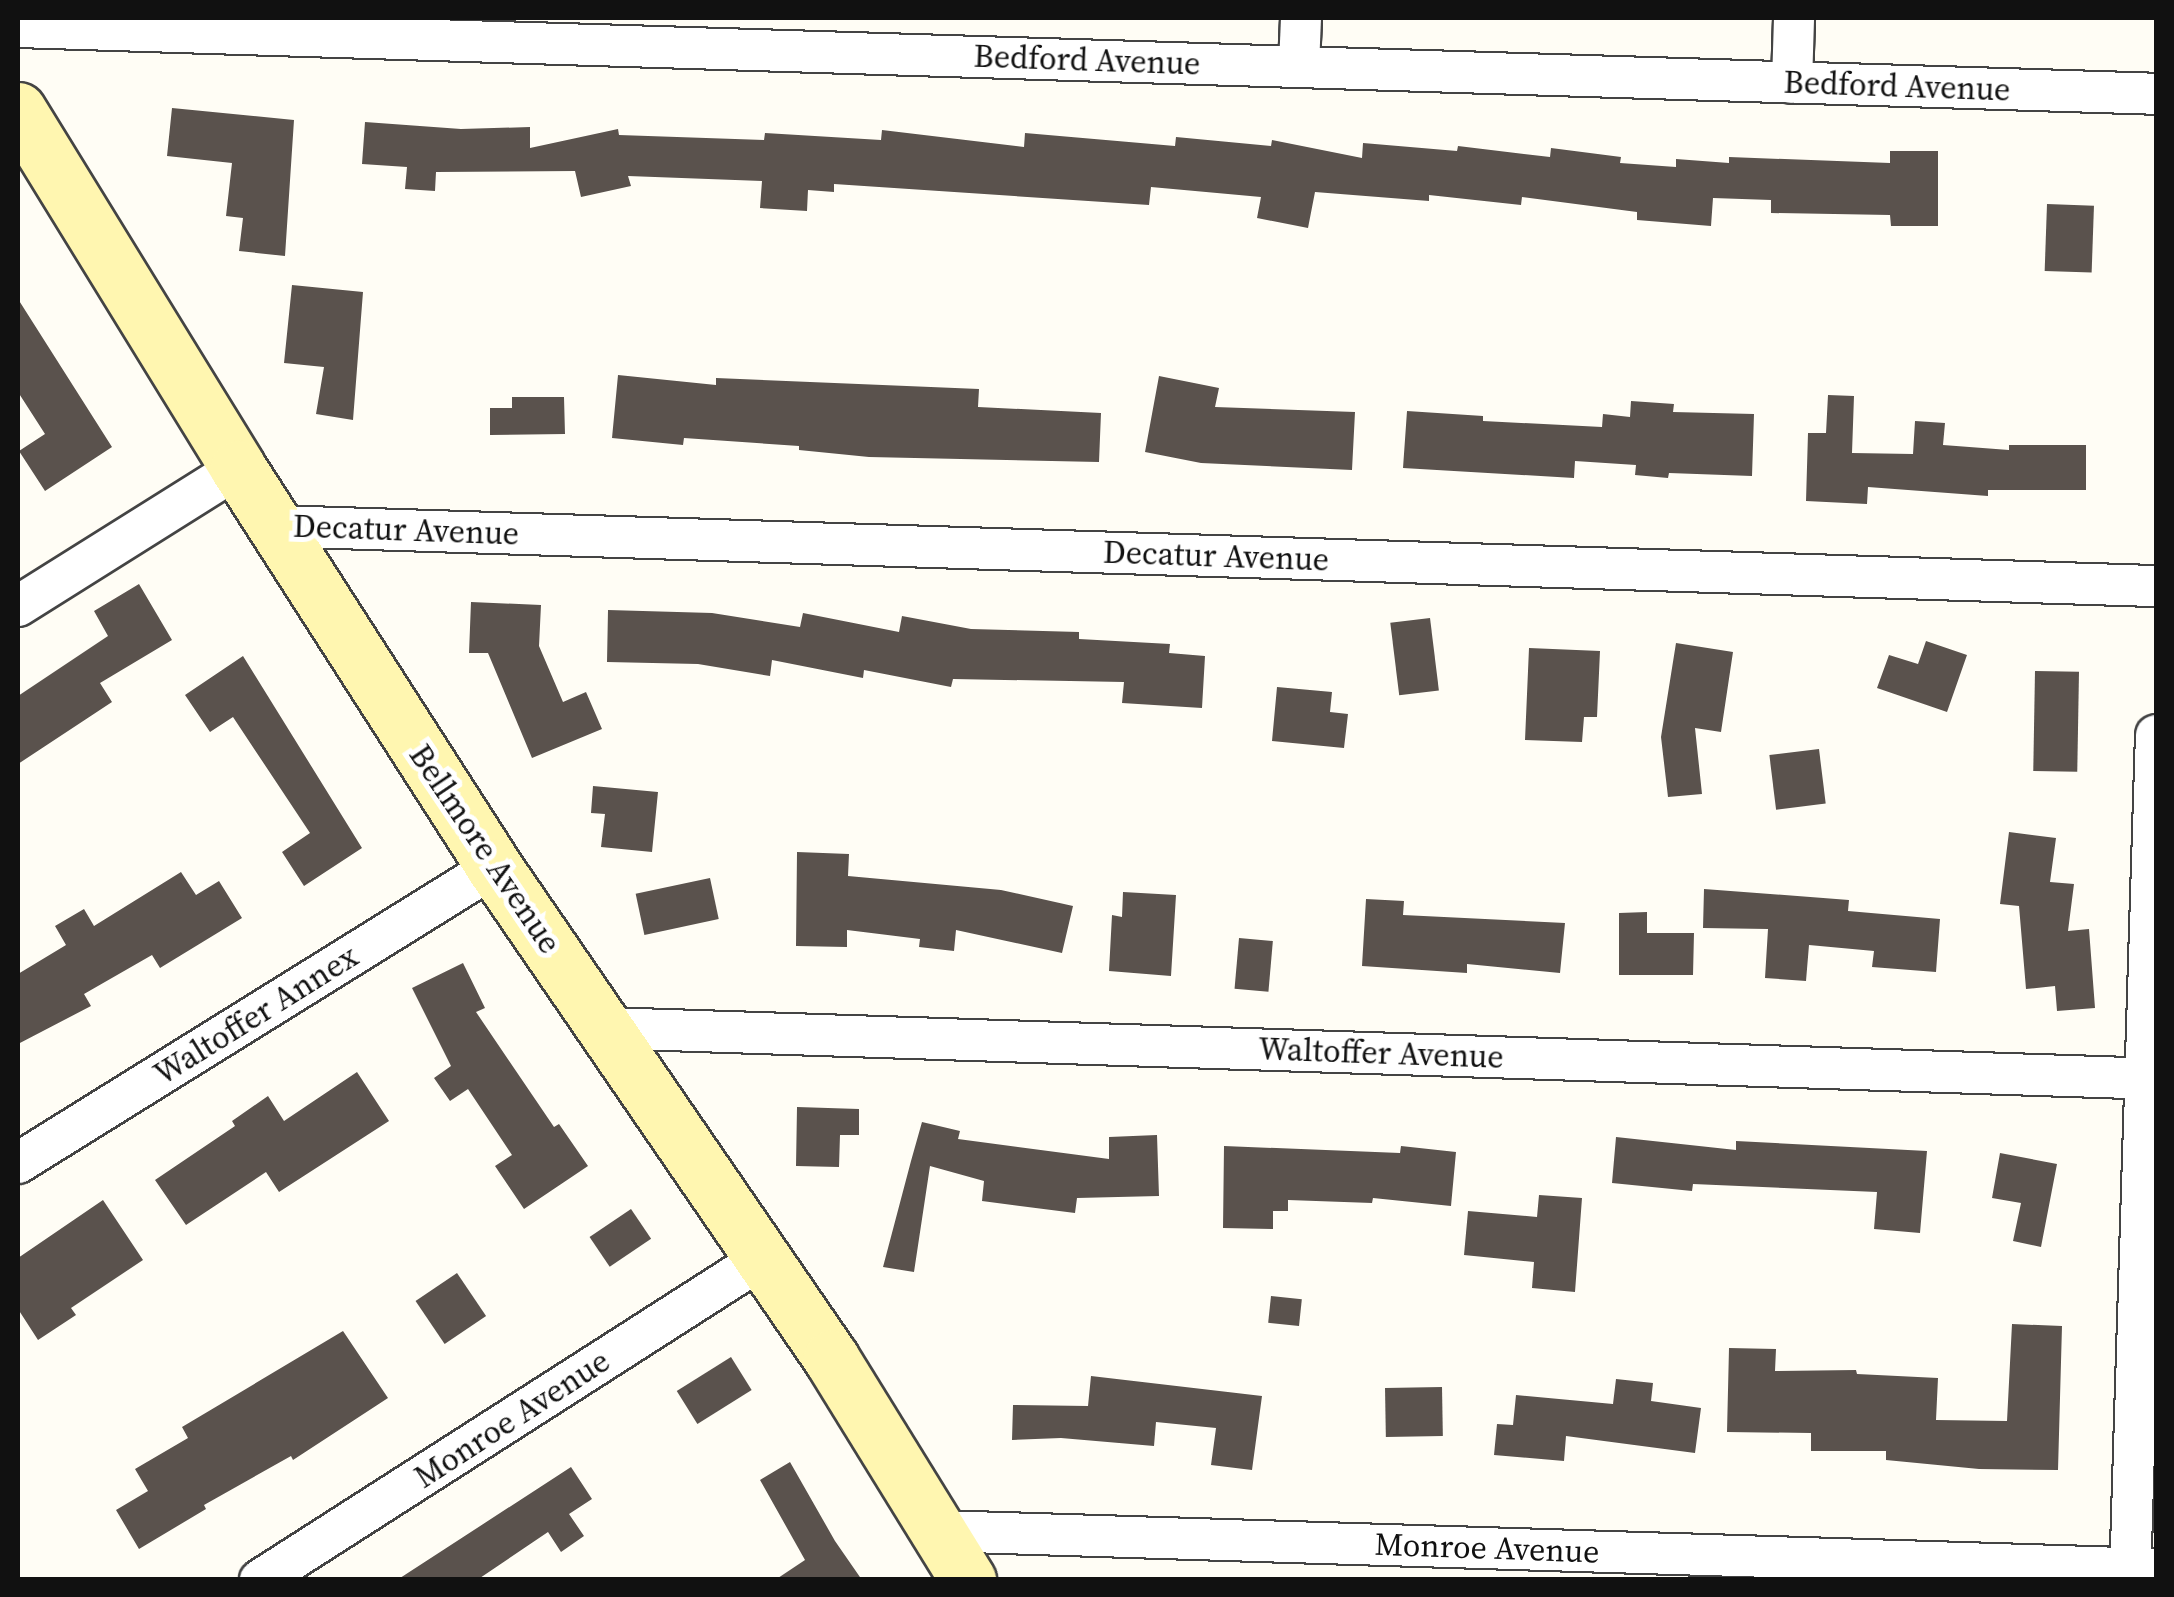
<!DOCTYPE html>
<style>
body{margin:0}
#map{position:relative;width:2174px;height:1597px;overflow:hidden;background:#fffdf5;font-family:"Source Serif 4",serif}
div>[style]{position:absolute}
.building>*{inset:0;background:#5a524d;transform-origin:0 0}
.roads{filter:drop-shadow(2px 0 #444) drop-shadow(-2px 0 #444) drop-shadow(0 2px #444) drop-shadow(0 -2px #444)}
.minor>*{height:40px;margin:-20px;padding:0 20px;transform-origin:20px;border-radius:20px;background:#fff}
.secondary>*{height:55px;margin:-27.5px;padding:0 27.5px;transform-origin:27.5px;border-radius:27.5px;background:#fff6b0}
span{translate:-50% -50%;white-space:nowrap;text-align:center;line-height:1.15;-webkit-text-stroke:10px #fff;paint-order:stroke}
.street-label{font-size:32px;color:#111}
.frame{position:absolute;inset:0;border:20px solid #111;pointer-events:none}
</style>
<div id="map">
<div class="building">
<i style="clip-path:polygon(172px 108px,294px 120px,285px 256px,239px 251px,243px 218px,226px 216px,232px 163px,167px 156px)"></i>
<i style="clip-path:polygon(365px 122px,461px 129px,530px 127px,530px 148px,618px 129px,619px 135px,764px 140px,765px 133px,881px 140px,882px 130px,1024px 147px,1025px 133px,1175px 146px,1176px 137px,1271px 146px,1272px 140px,1362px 158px,1363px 143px,1457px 151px,1458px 146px,1550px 157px,1551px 148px,1621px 157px,1620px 163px,1676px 167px,1676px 159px,1729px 163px,1729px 157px,1890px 163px,1890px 151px,1938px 151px,1938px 226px,1891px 226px,1890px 215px,1771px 213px,1771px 200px,1713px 198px,1711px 226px,1637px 220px,1637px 212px,1522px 197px,1521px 205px,1429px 195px,1429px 201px,1315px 192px,1308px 228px,1257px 218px,1261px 197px,1151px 187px,1149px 205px,834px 184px,834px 192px,808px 190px,807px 211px,760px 208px,762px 181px,628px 176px,631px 186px,581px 197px,575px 171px,436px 172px,435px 191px,405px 189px,407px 167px,362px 164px)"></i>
<i style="left:2047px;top:204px;width:47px;height:67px;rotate:2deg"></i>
<i style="clip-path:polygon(292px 285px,363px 292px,353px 420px,316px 414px,324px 367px,284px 363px)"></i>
<i style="clip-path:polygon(18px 299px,112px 447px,45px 491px,19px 451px,45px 434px,18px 392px)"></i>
<i style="clip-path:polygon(618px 375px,716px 385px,716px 378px,979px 389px,978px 407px,1101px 413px,1099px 462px,869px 457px,799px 450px,799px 446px,684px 438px,683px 445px,612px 438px)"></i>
<i style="clip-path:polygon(1159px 376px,1219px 388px,1215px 407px,1355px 412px,1352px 470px,1201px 463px,1145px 452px)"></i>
<i style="clip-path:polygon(1828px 395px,1854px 396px,1852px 453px,1913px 454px,1915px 421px,1945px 423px,1943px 445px,2009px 450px,2009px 445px,2086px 445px,2086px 490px,1988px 490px,1988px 496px,1868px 487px,1867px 504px,1806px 501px,1808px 433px,1826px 433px)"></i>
<i style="clip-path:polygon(512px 397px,564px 397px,565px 434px,490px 435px,490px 408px,512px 408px)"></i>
<i style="clip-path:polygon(1631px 401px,1674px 404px,1673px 412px,1754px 414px,1752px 476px,1669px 473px,1668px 478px,1635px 475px,1636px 465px,1575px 461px,1574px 478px,1403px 468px,1407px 411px,1483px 416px,1483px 421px,1602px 427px,1603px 414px,1630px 417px)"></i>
<i style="clip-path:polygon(139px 584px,172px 640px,100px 683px,112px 702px,18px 764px,18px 696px,108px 636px,94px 611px)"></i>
<i style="clip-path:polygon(471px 602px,541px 605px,539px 646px,563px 702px,586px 692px,602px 729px,532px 758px,488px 653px,469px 653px)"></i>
<i style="clip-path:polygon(608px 610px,712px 613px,800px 627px,803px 613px,899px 632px,902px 616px,971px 629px,1079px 632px,1079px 639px,1170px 644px,1169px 653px,1205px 656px,1202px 708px,1122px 703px,1124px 682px,953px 679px,951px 687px,864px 670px,863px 678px,772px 660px,770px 676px,698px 664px,607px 662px)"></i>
<i style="left:1430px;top:618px;width:73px;height:40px;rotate:83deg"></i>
<i style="clip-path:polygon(1926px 641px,1967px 655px,1947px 712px,1877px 688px,1889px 655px,1918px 664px)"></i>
<i style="clip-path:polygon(1676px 643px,1733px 652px,1721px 732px,1695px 728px,1702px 794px,1668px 797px,1661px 737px)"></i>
<i style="clip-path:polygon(1529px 648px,1600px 651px,1597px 717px,1584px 717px,1582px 742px,1525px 740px)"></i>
<i style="clip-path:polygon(243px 656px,362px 848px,304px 886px,282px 852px,310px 833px,233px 717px,210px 732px,185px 695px)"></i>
<i style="left:2035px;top:671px;width:44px;height:100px;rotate:1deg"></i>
<i style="clip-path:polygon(1277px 687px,1332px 692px,1330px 712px,1348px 714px,1344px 748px,1272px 741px)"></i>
<i style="left:1819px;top:749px;width:55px;height:50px;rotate:83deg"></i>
<i style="clip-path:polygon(593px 786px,658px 792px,652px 852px,601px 847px,605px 814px,591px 813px)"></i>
<i style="clip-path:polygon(2009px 832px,2056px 838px,2050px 882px,2074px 884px,2068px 931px,2089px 929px,2095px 1008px,2057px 1011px,2055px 986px,2026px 989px,2019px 906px,2000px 904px)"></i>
<i style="clip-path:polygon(797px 852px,849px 854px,848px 876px,1001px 890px,1073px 906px,1062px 953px,956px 930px,954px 951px,919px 947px,920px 939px,847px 930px,847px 947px,796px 946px)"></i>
<i style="clip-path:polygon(181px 872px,196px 895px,219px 881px,242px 918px,160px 968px,152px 955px,84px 994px,91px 1006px,18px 1044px,18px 974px,66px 945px,55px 926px,84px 909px,94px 926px)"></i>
<i style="left:710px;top:878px;width:42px;height:76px;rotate:78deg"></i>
<i style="clip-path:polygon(1704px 889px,1849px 900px,1848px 911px,1940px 919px,1936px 972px,1872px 967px,1874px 951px,1809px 945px,1806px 981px,1765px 978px,1768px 929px,1703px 928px)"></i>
<i style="clip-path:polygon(1123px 892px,1176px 895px,1171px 976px,1109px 971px,1112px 915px,1122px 917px)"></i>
<i style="clip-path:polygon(1366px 899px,1404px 901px,1403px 915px,1565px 923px,1560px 973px,1467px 964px,1467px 973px,1362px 966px)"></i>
<i style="clip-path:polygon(1647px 912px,1647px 933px,1694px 933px,1693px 975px,1619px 975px,1619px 913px)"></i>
<i style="left:1239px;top:938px;width:34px;height:51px;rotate:5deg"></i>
<i style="clip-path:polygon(463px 963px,485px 1008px,476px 1012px,554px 1127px,559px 1124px,588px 1166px,524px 1209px,495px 1166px,512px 1155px,468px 1089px,450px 1101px,434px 1078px,451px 1066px,412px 988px)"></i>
<i style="clip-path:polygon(357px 1072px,389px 1121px,279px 1192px,266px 1172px,186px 1225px,155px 1180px,235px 1126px,232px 1121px,268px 1096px,284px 1121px)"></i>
<i style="clip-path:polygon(797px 1107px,859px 1109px,859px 1135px,840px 1135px,839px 1167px,796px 1166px)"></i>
<i style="clip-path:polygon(922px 1122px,960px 1131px,958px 1139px,1109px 1159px,1109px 1137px,1157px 1135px,1159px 1196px,1077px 1198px,1075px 1213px,982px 1201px,984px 1181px,930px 1166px,914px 1272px,883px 1267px,911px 1161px,919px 1163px,911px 1161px)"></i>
<i style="clip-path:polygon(1616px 1137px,1736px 1150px,1736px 1141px,1927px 1151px,1920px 1233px,1874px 1229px,1877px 1192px,1693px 1184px,1692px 1191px,1612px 1183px)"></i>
<i style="clip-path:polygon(1224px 1146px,1400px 1153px,1401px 1146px,1456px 1152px,1451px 1206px,1373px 1198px,1372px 1203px,1288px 1200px,1288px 1211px,1273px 1211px,1273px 1229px,1223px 1228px)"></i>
<i style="clip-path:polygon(2000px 1153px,2057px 1164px,2041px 1247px,2013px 1241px,2021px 1203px,1992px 1198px)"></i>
<i style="clip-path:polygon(1539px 1195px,1582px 1198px,1575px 1292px,1532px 1288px,1534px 1262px,1464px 1255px,1468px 1211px,1537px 1217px)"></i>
<i style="clip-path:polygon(103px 1200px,143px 1260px,71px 1308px,76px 1315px,38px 1340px,18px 1309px,18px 1258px)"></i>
<i style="left:631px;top:1209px;width:36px;height:50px;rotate:56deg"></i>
<i style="left:457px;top:1273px;width:52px;height:50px;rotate:56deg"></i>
<i style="left:1271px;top:1296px;width:31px;height:27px;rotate:6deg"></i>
<i style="clip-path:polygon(2012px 1324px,2062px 1326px,2058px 1470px,1979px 1469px,1886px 1460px,1886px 1451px,1811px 1451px,1811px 1433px,1727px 1432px,1729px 1348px,1776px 1349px,1775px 1371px,1856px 1370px,1857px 1374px,1938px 1378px,1936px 1420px,2007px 1421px)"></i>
<i style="clip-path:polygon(343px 1331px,388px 1398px,293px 1460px,291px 1456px,204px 1505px,206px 1509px,139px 1549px,116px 1510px,148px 1491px,135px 1469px,188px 1438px,182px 1427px)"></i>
<i style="left:731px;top:1357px;width:39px;height:64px;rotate:58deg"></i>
<i style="clip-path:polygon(1091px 1376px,1262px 1396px,1252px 1470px,1211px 1465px,1216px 1428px,1156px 1422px,1154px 1446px,1061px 1438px,1012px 1440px,1013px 1405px,1088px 1406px)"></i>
<i style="clip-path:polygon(1616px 1379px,1653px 1383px,1651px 1401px,1701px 1408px,1695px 1453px,1566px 1436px,1564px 1461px,1494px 1455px,1497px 1424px,1513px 1425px,1516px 1395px,1613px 1404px)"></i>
<i style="left:1442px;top:1387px;width:49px;height:57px;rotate:89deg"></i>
<i style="clip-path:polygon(790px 1462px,835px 1541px,862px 1580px,775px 1580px,805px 1560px,760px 1480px)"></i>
<i style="clip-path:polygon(571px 1467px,592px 1499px,569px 1514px,584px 1536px,561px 1552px,548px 1532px,477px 1580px,397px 1580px)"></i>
</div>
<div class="roads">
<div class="minor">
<i style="left:18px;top:27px;width:2139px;rotate:1.79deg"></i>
<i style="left:1299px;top:66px;width:48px;rotate:-87.6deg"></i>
<i style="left:1792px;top:83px;width:65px;rotate:-88.2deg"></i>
<i style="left:275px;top:526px;width:1882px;rotate:1.83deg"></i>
<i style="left:18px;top:606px;width:260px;rotate:-32.1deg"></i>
<i style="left:606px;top:1028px;width:1551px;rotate:1.88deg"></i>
<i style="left:18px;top:1163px;width:561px;rotate:-31.88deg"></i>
<i style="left:938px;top:1531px;width:1219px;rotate:1.79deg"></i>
<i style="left:260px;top:1580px;width:597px;rotate:-32.63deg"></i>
<i style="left:2130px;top:1580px;width:845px;rotate:-88.24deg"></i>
</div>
<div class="secondary">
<i style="left:18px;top:110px;width:420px;rotate:58.4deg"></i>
<i style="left:238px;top:468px;width:474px;rotate:57.3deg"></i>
<i style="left:494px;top:867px;width:596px;rotate:55.54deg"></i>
<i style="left:831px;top:1358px;width:261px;rotate:58.3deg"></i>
</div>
</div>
<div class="street-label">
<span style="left:1087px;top:60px;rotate:2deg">Bedford Avenue</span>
<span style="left:1897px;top:86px;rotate:2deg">Bedford Avenue</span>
<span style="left:406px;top:530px;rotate:2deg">Decatur Avenue</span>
<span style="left:1216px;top:556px;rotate:2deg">Decatur Avenue</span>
<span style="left:485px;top:849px;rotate:56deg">Bellmore Avenue</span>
<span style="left:256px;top:1015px;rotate:-32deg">Waltoffer Annex</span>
<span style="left:1381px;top:1053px;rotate:2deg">Waltoffer Avenue</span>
<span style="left:512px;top:1419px;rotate:-33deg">Monroe Avenue</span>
<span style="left:1487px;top:1548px;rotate:2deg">Monroe Avenue</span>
</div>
<div class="frame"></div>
</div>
